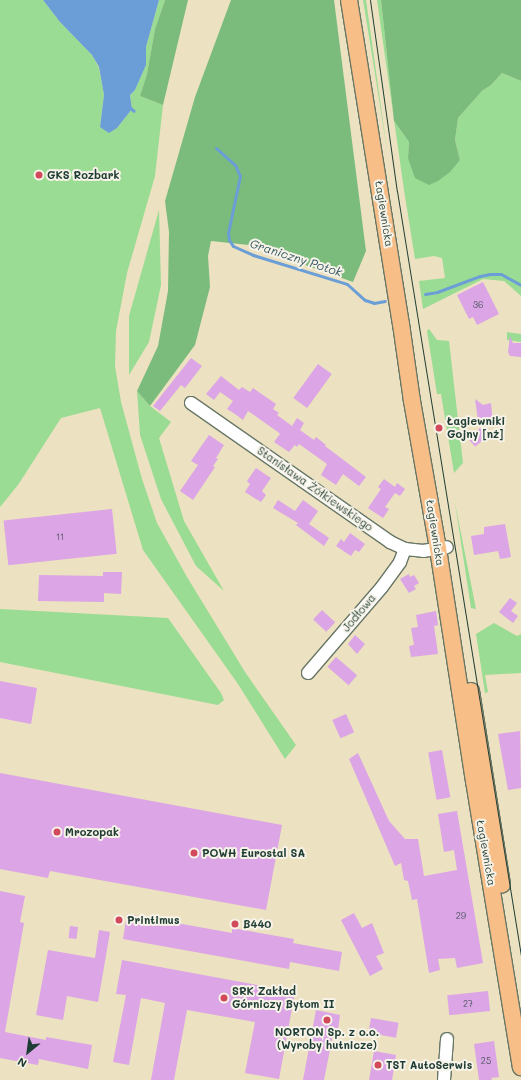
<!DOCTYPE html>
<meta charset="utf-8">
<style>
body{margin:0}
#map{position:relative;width:521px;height:1080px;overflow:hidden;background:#ece1c0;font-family:Mali,sans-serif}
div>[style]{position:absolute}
.green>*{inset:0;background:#9adc93}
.forest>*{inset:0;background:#7bbc7d}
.water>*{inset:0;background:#6b9ed6}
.stream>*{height:3px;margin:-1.5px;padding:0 1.5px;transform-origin:1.5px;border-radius:1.5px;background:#6b9ed6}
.building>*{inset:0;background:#dba5e6;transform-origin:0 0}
.roads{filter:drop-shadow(1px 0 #677665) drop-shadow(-1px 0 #677665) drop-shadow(0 1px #677665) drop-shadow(0 -1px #677665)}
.minor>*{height:12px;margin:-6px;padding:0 6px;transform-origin:6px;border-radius:6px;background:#fff}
.major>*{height:16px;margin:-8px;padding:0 8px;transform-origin:8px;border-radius:8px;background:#f7be88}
.tram>*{height:1px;margin:-0.5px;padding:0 0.5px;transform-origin:0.5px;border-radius:0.5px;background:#1f3d34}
.dots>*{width:11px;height:11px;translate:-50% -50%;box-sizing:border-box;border:2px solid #f7f3e8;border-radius:50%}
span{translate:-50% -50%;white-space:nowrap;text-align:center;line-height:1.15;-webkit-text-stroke:4px #f7f3e8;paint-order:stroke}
.number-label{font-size:9px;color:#4e5760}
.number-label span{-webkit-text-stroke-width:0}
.poi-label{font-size:11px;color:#1f3d34;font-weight:700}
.left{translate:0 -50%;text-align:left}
.street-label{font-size:11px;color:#1f3d34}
.water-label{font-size:12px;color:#365a65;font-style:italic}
.north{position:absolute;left:8px;top:1032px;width:40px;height:40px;-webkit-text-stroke:3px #f7f3e8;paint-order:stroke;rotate:209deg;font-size:11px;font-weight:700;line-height:16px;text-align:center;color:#1f3d34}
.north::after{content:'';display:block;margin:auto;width:14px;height:18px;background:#1f3d34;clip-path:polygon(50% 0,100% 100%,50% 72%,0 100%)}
</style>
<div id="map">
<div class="green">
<i style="clip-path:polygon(0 0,43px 0,60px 22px,92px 55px,99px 68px,104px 95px,100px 127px,117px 128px,132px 109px,130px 95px,135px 90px,146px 65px,146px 47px,159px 0,165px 0,155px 29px,147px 74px,140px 96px,163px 105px,155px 176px,127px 273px,116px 331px,115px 366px,121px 402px,142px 479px,157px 523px,187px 577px,245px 672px,296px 745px,285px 759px,238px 684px,143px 550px,100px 408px,61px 418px,18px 485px,0 507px)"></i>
<i style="clip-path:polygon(363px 0,366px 0,387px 150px,372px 55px)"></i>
<i style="clip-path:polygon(377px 0,381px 0,394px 121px,409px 142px,408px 158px,460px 160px,455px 140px,458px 118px,482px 91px,491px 85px,502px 73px,521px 81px,521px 296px,504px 281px,483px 279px,423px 309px,419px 281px,445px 278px,442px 258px,434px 256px,415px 259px,404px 190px)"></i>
<i style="clip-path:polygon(159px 210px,161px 285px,149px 342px,129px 375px,129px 316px)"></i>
<i style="clip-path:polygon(429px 329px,437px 340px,449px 341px,463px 463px,454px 473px,441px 394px,437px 394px,427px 331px)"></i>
<i style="clip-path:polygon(507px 332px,521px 334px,521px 342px,507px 340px)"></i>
<i style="clip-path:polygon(137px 391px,150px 406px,171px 422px,159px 438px,184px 521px,224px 591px,196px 566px,161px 499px,140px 435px)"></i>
<i style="clip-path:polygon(454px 497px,454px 498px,476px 609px,471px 608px)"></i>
<i style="clip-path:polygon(0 609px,168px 618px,221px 693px,224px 700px,218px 705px,0 662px)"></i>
<i style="clip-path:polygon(494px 623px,517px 636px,521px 634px,521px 673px,485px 675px,488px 692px,485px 693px,476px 634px)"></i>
</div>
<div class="forest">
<i style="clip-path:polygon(165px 0,188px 0,163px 105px,140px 96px,147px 74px,155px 29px)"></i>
<i style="clip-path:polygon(231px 0,334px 0,366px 251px,353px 282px,249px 245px,211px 241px,208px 256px,210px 287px,195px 345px,150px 406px,137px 391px,158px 346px,168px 291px,169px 232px,165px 201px,195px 97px)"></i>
<i style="clip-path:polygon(381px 0,521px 0,521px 81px,502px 73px,491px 85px,482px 91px,458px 118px,455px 140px,460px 160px,450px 172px,438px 181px,429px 185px,415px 178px,408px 158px,409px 142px,394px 121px)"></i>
</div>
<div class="water">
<i style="clip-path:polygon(43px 0,159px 0,146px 47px,146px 65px,135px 90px,130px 95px,132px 109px,117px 128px,109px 133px,100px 127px,104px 95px,99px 67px,92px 55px,60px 22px)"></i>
</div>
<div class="stream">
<i style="left:129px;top:107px;width:6px;rotate:39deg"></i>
<i style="left:216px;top:148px;width:25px;rotate:42deg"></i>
<i style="left:235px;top:165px;width:12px;rotate:66deg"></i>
<i style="left:240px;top:176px;width:58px;rotate:101.9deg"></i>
<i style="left:228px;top:233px;width:7px;rotate:82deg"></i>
<i style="left:229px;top:240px;width:7px;rotate:56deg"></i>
<i style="left:233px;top:246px;width:22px;rotate:24deg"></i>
<i style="left:253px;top:255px;width:98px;rotate:17.1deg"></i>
<i style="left:347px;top:284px;width:24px;rotate:42deg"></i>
<i style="left:365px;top:300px;width:9px;rotate:18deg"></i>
<i style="left:374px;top:303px;width:11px;rotate:-10deg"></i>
<i style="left:425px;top:294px;width:12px;rotate:-9deg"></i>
<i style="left:437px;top:292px;width:46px;rotate:-20.4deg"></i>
<i style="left:480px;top:276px;width:10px;rotate:-11deg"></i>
<i style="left:490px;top:274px;width:11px"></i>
<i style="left:501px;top:274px;width:23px;rotate:29deg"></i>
</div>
<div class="building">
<i style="clip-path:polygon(483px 282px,499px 314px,477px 325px,473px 317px,469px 319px,457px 295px)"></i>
<i style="clip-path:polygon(510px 336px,513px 343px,521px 343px,521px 357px,510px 356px,508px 352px)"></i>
<i style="clip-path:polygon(191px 358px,202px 366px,185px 388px,181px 385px,160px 411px,153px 406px)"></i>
<i style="left:318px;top:364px;width:17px;height:42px;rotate:36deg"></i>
<i style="clip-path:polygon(221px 376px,239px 390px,242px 387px,250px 392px,253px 388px,276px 404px,273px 409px,279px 413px,277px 415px,292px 426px,297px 418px,304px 423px,300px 430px,314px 440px,316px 437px,326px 445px,325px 446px,366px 477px,359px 486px,343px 474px,336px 485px,321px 475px,327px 464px,299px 444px,297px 447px,295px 445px,289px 452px,274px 442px,280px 434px,278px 432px,248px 411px,243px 420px,235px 414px,227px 409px,233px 401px,220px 392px,214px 400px,206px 394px)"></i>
<i style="clip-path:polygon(475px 399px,483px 405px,491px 403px,493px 425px,479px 427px)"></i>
<i style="left:480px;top:428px;width:11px;height:16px;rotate:49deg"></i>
<i style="clip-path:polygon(209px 435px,224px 445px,216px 458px,218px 459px,213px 466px,215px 467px,193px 500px,180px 491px,198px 465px,191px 461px)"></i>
<i style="clip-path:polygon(256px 468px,271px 478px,262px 491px,266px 495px,261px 502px,245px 492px,250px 484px,247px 481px)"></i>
<i style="clip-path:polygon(384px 479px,395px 487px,397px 483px,405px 489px,400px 496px,395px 493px,385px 507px,389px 509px,383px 518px,368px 508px,381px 489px,378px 487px)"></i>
<i style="clip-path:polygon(278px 500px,295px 511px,303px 500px,318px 511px,309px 524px,329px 538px,324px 546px,296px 525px,298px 523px,273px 508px)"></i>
<i style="left:112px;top:509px;width:45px;height:109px;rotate:84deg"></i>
<i style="clip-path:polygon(505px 524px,511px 557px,500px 559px,498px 551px,474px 555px,471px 536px,484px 534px,484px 527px)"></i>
<i style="clip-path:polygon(350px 533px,365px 544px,359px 552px,355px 550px,351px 556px,336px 546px,341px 539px,344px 542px)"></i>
<i style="clip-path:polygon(103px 572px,122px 572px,121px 594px,104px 593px,104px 602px,38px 601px,39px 575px,103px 576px)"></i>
<i style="clip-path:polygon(409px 574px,410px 577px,414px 575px,419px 583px,414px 586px,416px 589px,409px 593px,400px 579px)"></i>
<i style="clip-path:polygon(510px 598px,517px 603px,511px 611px,518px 616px,513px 623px,499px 612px)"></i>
<i style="left:322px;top:610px;width:18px;height:13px;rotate:43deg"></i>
<i style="clip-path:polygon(436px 611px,438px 625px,434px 626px,438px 654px,411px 657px,409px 646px,414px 645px,411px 628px,418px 627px,416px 615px)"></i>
<i style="clip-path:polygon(355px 635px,365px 644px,357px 654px,348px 644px)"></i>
<i style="left:336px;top:657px;width:28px;height:13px;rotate:41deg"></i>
<i style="clip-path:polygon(0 681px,37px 688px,31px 724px,0 718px)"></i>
<i style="left:346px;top:714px;width:20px;height:15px;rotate:66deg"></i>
<i style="clip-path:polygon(520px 731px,521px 788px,508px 790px,498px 734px)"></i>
<i style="left:442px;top:750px;width:48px;height:14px;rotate:80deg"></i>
<i style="clip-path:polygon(358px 753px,389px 821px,405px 839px,418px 839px,424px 876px,457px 870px,454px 850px,444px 852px,438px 814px,457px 811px,483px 963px,457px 968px,455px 958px,438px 959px,440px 970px,429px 973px,417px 899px,412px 900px,408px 881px,404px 880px,401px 863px,395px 866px,349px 759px)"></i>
<i style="clip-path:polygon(0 773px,282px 825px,266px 910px,50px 871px,48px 878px,0 869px)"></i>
<i style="clip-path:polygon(0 891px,25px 896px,20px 922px,24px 923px,5px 1032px,46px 1040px,46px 1037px,92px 1045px,88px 1069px,39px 1059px,38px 1065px,0 1058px)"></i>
<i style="clip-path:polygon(354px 913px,362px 928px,372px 923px,384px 953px,376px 956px,383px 969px,370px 976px,341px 920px)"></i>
<i style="clip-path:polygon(127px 914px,232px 933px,232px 928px,294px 939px,293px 943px,342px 952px,339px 971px,290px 962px,289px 969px,123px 939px)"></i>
<i style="left:70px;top:926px;width:8px;height:12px;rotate:7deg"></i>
<i style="clip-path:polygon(99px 930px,110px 932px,98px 1002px,67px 996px,63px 1020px,36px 1015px,48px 950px,95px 958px)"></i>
<i style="clip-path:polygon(122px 960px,295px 992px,279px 1079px,245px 1073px,255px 1022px,187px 1010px,174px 1080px,151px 1080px,165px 1003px,141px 998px,129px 1065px,113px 1062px,126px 995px,116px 994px)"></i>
<i style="left:488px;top:991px;width:20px;height:41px;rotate:84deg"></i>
<i style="clip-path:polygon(316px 1010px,340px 1015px,338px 1030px,334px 1029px,324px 1080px,303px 1080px)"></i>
<i style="left:371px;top:1018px;width:28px;height:15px;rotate:10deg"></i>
<i style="clip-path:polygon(494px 1041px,499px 1077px,491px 1078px,492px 1080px,479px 1080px,474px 1044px)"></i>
<i style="clip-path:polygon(374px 1051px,396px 1055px,392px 1080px,369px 1080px)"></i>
</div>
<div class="roads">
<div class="minor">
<i style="left:191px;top:403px;width:243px;rotate:34.9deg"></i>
<i style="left:390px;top:542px;width:17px;rotate:25deg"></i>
<i style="left:405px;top:549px;width:18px;rotate:6deg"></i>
<i style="left:423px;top:551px;width:24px;rotate:-9deg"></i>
<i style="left:308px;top:673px;width:113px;rotate:-49.3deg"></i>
<i style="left:382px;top:587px;width:31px;rotate:-54deg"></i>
<i style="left:400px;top:562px;width:14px;rotate:-69deg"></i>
<i style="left:444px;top:1080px;width:41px;rotate:-85.8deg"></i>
</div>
<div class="major">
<i style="left:349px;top:0;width:328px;rotate:80.9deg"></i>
<i style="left:401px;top:324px;width:78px;rotate:81.9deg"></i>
<i style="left:412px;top:401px;width:150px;rotate:80deg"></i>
<i style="left:438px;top:549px;width:235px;rotate:81.2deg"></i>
<i style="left:474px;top:781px;width:290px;rotate:80.7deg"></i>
<i style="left:471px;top:691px;width:196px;rotate:80.9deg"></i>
</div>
</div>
<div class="tram">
<i style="left:370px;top:0;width:193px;rotate:82deg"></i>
<i style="left:397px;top:191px;width:775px;rotate:80.79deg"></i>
</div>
<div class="dots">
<i style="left:39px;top:175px;background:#d1495b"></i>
<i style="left:439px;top:428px;background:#d1495b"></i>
<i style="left:57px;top:832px;background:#d1495b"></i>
<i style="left:194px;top:853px;background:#d1495b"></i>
<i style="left:119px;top:920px;background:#d1495b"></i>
<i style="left:235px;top:924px;background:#d1495b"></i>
<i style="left:224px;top:998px;background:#d1495b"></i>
<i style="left:327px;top:1020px;background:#d1495b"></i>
<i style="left:378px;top:1065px;background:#d1495b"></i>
</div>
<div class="number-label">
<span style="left:478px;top:305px">36</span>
<span style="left:60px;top:537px">11</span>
<span style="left:461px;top:916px">29</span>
<span style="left:468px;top:1004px">27</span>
<span style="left:486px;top:1061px">25</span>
</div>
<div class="poi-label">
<span class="left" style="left:47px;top:175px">GKS Rozbark</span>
<span class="left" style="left:447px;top:428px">Łagiewniki<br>Gojny [nż]</span>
<span class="left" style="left:65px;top:832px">Mrozopak</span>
<span class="left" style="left:202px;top:853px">POWH Eurostal SA</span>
<span class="left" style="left:127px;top:920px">Printimus</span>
<span class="left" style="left:243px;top:924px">B440</span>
<span class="left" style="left:232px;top:998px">SRK Zakład<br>Górniczy Bytom II</span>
<span style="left:327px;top:1039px">NORTON Sp. z o.o.<br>(Wyroby hutnicze)</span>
<span class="left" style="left:386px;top:1065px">TST AutoSerwis</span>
</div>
<div class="street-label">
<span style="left:384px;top:214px;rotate:81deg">Łagiewnicka</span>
<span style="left:315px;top:489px;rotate:35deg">Stanisława Żółkiewskiego</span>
<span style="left:435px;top:533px;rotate:81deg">Łagiewnicka</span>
<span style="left:359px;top:613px;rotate:-50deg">Jodłowa</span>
<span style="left:486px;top:853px;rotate:80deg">Łagiewnicka</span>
</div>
<div class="water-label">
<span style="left:296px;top:258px;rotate:18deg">Graniczny Potok</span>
</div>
<div class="north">N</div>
</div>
